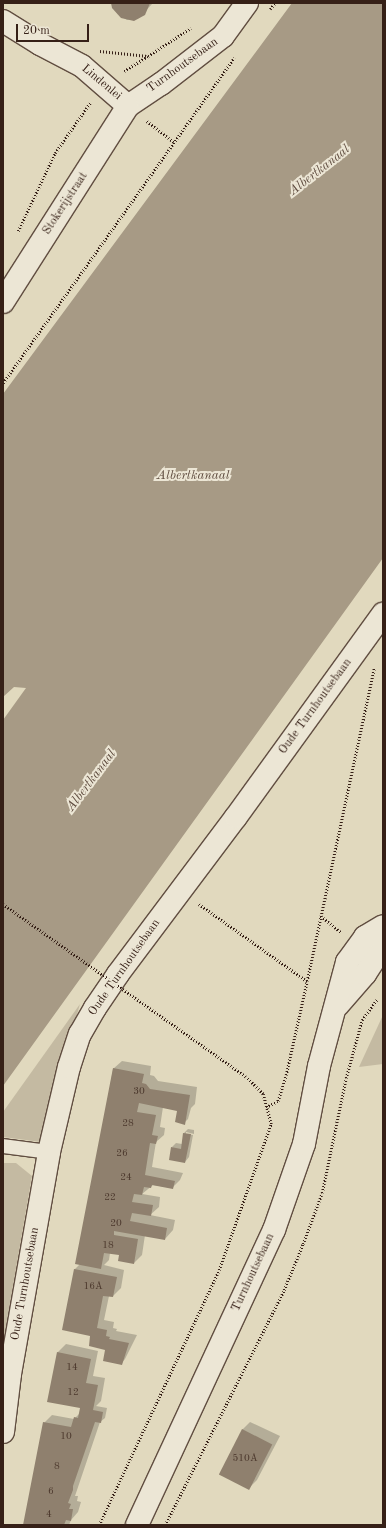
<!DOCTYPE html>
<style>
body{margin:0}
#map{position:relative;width:386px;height:1528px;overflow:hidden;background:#e1d9be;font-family:"Old Standard TT",serif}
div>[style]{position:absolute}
.green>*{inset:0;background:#c4baa2}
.water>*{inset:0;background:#a79a85}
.shadow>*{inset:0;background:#0003}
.building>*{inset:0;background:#8f806e;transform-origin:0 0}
.path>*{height:2.5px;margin-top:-1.25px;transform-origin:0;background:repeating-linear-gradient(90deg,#362017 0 1px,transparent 0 3px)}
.roads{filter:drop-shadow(1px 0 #614e41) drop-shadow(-1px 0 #614e41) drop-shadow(0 1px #614e41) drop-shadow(0 -1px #614e41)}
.lane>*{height:14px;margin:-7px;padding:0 7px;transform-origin:7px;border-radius:7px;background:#ece6d5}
.street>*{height:22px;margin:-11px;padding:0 11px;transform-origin:11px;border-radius:11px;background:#ece6d5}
.secondary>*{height:22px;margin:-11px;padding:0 11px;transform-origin:11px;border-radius:11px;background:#ece6d5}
.path-bridge>*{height:2.5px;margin-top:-1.25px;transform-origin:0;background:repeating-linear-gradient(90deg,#362017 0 1px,transparent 0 3px)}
span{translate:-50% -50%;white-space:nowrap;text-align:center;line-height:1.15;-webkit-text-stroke:4px #ece6d5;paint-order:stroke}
.number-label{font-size:10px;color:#4c382d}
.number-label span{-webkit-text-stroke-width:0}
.street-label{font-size:12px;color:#362017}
.water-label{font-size:13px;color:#5e4b3e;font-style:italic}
.frame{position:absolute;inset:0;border:4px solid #362017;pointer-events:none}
.scale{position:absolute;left:16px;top:24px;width:73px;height:18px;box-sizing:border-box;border:2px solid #362017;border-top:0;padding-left:5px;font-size:12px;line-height:14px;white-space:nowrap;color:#362017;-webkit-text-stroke:3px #ece6d5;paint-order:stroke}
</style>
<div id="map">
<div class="green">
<i style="clip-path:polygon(80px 1004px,41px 1142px,3px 1137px,3px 1112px)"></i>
<i style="clip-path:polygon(383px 1015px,383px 1064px,359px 1067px)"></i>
<i style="clip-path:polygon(3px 1163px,16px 1163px,32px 1176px,3px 1344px)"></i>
</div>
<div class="water">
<i style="clip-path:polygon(292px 3px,383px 3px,383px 558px,3px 1086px,3px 720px,26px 688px,14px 687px,3px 697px,3px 394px)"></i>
</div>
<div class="shadow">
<i style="clip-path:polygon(113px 3px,153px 3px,139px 18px,127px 20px,117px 13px,113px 8px)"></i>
<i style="clip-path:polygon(122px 1061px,151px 1066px,150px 1075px,154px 1076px,158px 1081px,197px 1087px,195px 1104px,191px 1108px,188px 1119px,184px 1123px,178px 1110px,163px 1107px,160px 1127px,165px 1128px,164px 1135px,156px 1142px,152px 1167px,183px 1173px,180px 1180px,172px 1188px,153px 1185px,142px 1194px,160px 1197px,159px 1207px,150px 1215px,175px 1220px,173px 1230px,165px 1239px,145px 1235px,142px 1255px,134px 1263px,120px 1254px,110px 1253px,109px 1260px,104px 1265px,124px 1270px,121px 1288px,113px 1296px,109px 1296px,104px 1320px,114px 1322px,113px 1328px,117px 1329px,116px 1331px,137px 1335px,125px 1359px,121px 1364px,91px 1335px,63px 1329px,75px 1269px,80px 1264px,113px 1069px)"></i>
<i style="clip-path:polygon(188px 1129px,194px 1130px,194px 1134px,186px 1132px,186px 1134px,193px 1135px,189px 1157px,185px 1162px,172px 1147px,176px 1143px,182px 1144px,184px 1133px)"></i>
<i style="clip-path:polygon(66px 1344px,98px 1351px,93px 1376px,105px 1378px,101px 1401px,96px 1406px,107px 1408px,105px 1418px,100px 1422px,75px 1496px,78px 1496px,77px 1501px,81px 1502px,78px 1512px,71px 1520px,69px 1525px,25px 1525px,44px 1423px,52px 1415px,74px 1419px,80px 1413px,81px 1407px,49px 1401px,58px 1352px)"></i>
<i style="clip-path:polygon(250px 1422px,280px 1436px,257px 1480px,249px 1488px,242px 1430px)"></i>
</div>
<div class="building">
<i style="clip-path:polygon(111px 3px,150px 3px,145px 15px,134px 21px,121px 18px,112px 8px)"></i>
<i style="clip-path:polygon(113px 1068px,144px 1074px,142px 1083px,146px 1084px,150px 1089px,190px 1095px,185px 1125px,175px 1122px,177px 1111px,139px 1103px,137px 1112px,156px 1115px,152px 1135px,158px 1136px,156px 1144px,150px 1143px,145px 1175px,175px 1181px,173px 1189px,152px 1185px,151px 1188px,144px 1187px,142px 1195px,134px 1194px,132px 1202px,153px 1205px,151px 1216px,132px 1213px,130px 1221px,167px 1228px,165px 1240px,114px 1231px,114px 1235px,138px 1239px,134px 1264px,118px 1261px,119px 1255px,104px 1253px,101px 1269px,75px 1264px)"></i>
<i style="clip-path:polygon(183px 1133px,191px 1134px,185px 1163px,169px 1160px,171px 1147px,181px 1149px)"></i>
<i style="clip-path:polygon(74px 1269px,117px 1277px,113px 1297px,103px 1296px,97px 1328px,107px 1330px,106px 1336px,110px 1337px,109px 1339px,129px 1343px,122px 1365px,103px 1361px,105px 1350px,89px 1346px,90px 1336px,62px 1330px)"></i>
<i style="clip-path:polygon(57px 1352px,91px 1359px,86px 1383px,98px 1385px,93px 1410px,103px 1412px,101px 1423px,95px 1422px,73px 1486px,73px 1490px,68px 1503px,71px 1504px,69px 1509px,73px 1509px,71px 1521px,66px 1520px,64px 1525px,23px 1525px,43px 1422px,71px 1427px,74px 1417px,78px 1418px,80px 1408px,47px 1402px)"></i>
<i style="left:242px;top:1429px;width:34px;height:51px;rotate:27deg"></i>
</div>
<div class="path">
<i style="left:270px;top:9px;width:8px;rotate:-50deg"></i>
<i style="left:100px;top:51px;width:48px;rotate:5.9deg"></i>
<i style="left:148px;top:56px;width:51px;rotate:-33.1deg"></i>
<i style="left:124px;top:71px;width:28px;rotate:-32deg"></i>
<i style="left:147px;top:121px;width:34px;rotate:38deg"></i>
<i style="left:18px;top:231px;width:86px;rotate:-64.6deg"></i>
<i style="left:55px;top:153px;width:61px;rotate:-55deg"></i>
<i style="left:3px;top:383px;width:399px;rotate:-54.6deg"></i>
<i style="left:199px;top:904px;width:133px;rotate:35.5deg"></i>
<i style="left:307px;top:981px;width:320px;rotate:-77.9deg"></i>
<i style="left:321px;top:916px;width:26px;rotate:39deg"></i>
<i style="left:266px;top:1107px;width:13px;rotate:-27deg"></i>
<i style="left:278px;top:1101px;width:27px;rotate:-73deg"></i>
<i style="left:286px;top:1075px;width:96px;rotate:-77.4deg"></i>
<i style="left:99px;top:1525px;width:282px;rotate:-64.8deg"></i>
<i style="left:219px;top:1270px;width:155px;rotate:-70.4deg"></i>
<i style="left:271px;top:1124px;width:31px;rotate:-105deg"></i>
<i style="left:263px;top:1094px;width:24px;rotate:-135deg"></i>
<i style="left:165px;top:1525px;width:263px;rotate:-63.1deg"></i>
<i style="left:284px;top:1290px;width:50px;rotate:-67.6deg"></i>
<i style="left:303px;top:1244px;width:54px;rotate:-69.6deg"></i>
<i style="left:322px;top:1193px;width:117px;rotate:-78.2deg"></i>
<i style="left:346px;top:1078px;width:60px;rotate:-74.6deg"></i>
<i style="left:362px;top:1020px;width:26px;rotate:-54deg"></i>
</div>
<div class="roads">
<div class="lane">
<i style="left:3px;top:1146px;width:46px;rotate:7.4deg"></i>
</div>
<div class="street">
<i style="left:3px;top:21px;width:44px;rotate:31.9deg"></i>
<i style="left:40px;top:44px;width:47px;rotate:27.6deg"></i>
<i style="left:82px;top:66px;width:61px;rotate:41deg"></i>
<i style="left:128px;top:106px;width:40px;rotate:-34deg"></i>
<i style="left:161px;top:84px;width:78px;rotate:-37.7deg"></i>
<i style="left:223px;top:36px;width:41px;rotate:-54deg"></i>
<i style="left:3px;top:1432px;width:58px;rotate:-83.1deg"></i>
<i style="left:10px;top:1374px;width:225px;rotate:-80deg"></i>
<i style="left:49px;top:1152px;width:87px;rotate:-76.8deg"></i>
<i style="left:69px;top:1067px;width:35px;rotate:-72deg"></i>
<i style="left:80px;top:1034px;width:30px;rotate:-60deg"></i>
<i style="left:95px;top:1008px;width:41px;rotate:-55.9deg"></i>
<i style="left:118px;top:974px;width:196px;rotate:-53.1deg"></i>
<i style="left:236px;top:817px;width:251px;rotate:-54.1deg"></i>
</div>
<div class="secondary">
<i style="left:3px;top:302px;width:232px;rotate:-57.5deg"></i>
<i style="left:338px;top:1005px;width:41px;rotate:-48.9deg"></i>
<i style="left:365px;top:974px;width:33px;rotate:-57deg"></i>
<i style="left:137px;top:1525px;width:325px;rotate:-65.1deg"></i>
<i style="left:274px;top:1230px;width:91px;rotate:-70.8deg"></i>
<i style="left:304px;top:1144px;width:79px;rotate:-79.1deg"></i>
<i style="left:319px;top:1066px;width:108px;rotate:-74.9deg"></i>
<i style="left:347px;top:962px;width:31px;rotate:-54deg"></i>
<i style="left:365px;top:937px;width:21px;rotate:-31deg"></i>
</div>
</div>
<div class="path-bridge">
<i style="left:3px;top:904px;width:298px;rotate:35.4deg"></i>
</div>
<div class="number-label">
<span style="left:139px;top:1092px">30</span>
<span style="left:128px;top:1124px">28</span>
<span style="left:122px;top:1154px">26</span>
<span style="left:126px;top:1178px">24</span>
<span style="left:110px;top:1198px">22</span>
<span style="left:116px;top:1224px">20</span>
<span style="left:108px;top:1246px">18</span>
<span style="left:93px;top:1287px">16A</span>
<span style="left:72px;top:1368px">14</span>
<span style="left:73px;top:1393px">12</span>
<span style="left:66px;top:1437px">10</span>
<span style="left:245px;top:1459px">510A</span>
<span style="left:57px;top:1467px">8</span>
<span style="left:51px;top:1492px">6</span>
<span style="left:49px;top:1515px">4</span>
</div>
<div class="street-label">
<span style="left:183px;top:66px;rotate:-36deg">Turnhoutsebaan</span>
<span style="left:101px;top:83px;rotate:40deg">Lindenlei</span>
<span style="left:66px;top:204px;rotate:-57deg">Stokerijstraat</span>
<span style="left:316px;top:707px;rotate:-54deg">Oude Turnhoutsebaan</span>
<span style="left:125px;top:968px;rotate:-55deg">Oude Turnhoutsebaan</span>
<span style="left:254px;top:1273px;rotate:-65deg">Turnhoutsebaan</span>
<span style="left:26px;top:1284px;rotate:-80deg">Oude Turnhoutsebaan</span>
</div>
<div class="water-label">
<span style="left:320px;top:171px;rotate:-38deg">Albertkanaal</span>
<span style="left:193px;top:476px">Albertkanaal</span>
<span style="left:92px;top:781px;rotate:-53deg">Albertkanaal</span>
</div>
<div class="frame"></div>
<div class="scale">20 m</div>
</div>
